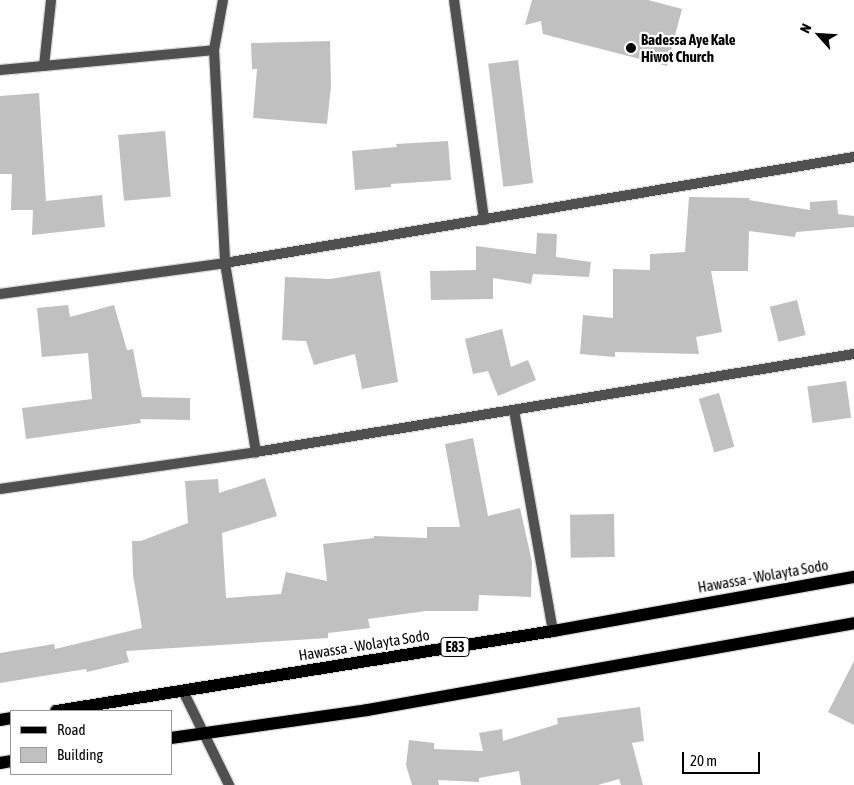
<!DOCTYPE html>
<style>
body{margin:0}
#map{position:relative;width:854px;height:785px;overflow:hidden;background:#fff;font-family:"Asap Condensed",sans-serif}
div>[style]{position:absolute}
.building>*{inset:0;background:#c0c0c0;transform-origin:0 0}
.roads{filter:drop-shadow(1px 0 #dbdbdb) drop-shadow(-1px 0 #dbdbdb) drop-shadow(0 1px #dbdbdb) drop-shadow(0 -1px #dbdbdb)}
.minor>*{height:10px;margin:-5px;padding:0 5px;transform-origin:5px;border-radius:5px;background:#505050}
.tertiary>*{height:10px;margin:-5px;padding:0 5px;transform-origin:5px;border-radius:5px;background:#505050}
.primary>*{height:12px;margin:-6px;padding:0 6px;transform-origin:6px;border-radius:6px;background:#000}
.dots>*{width:14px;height:14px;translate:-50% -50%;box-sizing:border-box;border:2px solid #fff;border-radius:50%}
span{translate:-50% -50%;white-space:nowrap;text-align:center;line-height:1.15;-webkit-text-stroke:4.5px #fff;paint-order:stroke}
.shield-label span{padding:1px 4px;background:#fff;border:1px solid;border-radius:4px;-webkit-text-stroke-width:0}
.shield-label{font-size:14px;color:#000;font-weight:700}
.poi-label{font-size:15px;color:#000;font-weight:700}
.left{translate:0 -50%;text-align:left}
.street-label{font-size:15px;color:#000}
.legend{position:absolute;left:10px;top:710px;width:162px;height:65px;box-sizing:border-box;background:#fff;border:1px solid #999;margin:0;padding:6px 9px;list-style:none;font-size:15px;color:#000}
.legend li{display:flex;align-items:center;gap:10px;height:25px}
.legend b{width:25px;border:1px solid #999}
.north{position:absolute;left:794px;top:10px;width:50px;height:50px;-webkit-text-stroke:4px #fff;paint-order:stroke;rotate:296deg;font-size:14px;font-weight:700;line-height:20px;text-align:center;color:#000}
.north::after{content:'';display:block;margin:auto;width:18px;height:22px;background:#000;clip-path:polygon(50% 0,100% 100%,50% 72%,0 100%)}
.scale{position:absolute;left:682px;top:752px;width:78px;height:22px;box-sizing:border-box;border:2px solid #000;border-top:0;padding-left:6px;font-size:15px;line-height:18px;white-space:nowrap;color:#000;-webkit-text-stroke:4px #fff;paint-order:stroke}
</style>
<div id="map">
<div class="building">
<i style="clip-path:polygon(532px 0,648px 0,682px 9px,667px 66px,543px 34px,541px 21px,525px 25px)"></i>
<i style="clip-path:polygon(330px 41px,331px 86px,327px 124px,253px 118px,257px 69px,252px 69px,251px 43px)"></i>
<i style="left:518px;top:60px;width:124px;height:30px;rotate:83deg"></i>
<i style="clip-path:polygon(39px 93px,46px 201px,102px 195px,105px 227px,32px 235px,33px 210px,11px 210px,12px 174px,0 174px,0 96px)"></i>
<i style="left:165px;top:131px;width:66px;height:47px;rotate:85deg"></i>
<i style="clip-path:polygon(448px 141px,451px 180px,391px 184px,391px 187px,355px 190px,352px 151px,397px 147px,396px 144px)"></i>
<i style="clip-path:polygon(689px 197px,750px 198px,749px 200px,810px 210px,810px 202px,837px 200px,838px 214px,854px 216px,854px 227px,796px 232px,795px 237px,749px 231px,748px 271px,711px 271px,722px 332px,696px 337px,699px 354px,615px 352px,615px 357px,580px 354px,583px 315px,613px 318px,613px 269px,650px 270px,650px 254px,685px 252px)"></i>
<i style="clip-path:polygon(537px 233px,557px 234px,556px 257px,591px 262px,589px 277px,533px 274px,531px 284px,493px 278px,493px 299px,431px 300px,430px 271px,476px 270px,476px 246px,536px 254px)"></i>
<i style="clip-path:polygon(380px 271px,398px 382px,362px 389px,355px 354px,314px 365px,306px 341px,282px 340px,285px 277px,330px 279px)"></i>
<i style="left:797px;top:300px;width:36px;height:28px;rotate:76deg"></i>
<i style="clip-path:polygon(68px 305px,70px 317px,114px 305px,127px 350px,133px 349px,142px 397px,190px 398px,190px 420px,140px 419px,141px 423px,26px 439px,22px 408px,92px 399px,88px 353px,42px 357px,37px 308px)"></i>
<i style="clip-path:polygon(502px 329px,511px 367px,528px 360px,536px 380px,498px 396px,488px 371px,473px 374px,465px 339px)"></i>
<i style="left:846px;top:381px;width:37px;height:39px;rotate:82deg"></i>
<i style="left:719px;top:393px;width:56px;height:21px;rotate:74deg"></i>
<i style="clip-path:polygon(473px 438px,488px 516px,520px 508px,532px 562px,531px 597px,479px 595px,478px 611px,426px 611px,368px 619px,370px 628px,328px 633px,328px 638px,126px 651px,129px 662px,87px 672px,86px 669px,0 683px,0 653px,54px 644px,55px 649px,142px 628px,133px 575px,132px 541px,141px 541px,188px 523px,185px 481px,218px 479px,219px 493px,265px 478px,277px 516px,222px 533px,226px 598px,281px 594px,286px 572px,327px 581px,323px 544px,374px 538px,374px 536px,427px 538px,427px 527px,460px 527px,445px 444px)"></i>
<i style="left:614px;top:514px;width:43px;height:44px;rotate:89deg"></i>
<i style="clip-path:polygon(854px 661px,854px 725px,828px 712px)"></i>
<i style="clip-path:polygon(640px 707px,644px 741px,632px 743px,643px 785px,621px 785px,619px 779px,598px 785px,521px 785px,519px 771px,479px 778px,479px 782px,438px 780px,439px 785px,412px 785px,406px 765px,409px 740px,434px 743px,434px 749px,483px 751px,479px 733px,502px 729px,503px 741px,558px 724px,557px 718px)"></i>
</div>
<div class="roads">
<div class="minor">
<i style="left:454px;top:0;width:222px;rotate:82.2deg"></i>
<i style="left:214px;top:50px;width:51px;rotate:-79.8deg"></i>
<i style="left:44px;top:66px;width:66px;rotate:-83.9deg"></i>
<i style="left:0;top:70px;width:215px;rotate:-5.3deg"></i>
<i style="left:214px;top:50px;width:213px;rotate:87deg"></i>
<i style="left:225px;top:263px;width:192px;rotate:80.7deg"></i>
<i style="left:0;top:294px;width:227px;rotate:-7.8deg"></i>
<i style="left:225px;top:263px;width:638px;rotate:-9.57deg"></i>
<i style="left:514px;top:410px;width:224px;rotate:80deg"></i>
<i style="left:0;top:489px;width:259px;rotate:-8.2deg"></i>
<i style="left:256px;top:452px;width:606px;rotate:-9.31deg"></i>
</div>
<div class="tertiary">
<i style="left:183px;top:691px;width:105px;rotate:63.9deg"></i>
</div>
<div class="primary">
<i style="left:56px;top:711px;width:503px;rotate:-9.14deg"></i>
<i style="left:553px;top:631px;width:306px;rotate:-10.2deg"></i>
<i style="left:0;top:720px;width:11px;rotate:-10deg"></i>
<i style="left:171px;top:738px;width:198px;rotate:-8.1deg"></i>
<i style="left:367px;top:710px;width:495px;rotate:-10.1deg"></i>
<i style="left:0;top:763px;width:11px;rotate:-10deg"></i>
</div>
</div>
<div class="dots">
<i style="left:631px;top:48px;background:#000"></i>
</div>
<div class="shield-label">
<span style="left:455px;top:647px">E83</span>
</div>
<div class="poi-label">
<span class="left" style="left:641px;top:48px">Badessa Aye Kale<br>Hiwot Church</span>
</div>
<div class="street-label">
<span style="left:763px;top:576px;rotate:-10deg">Hawassa - Wolayta Sodo</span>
<span style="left:364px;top:645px;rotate:-9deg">Hawassa - Wolayta Sodo</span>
</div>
<ul class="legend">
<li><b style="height:6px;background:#000"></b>Road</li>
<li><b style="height:14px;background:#c0c0c0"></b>Building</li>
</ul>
<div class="north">N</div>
<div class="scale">20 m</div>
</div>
